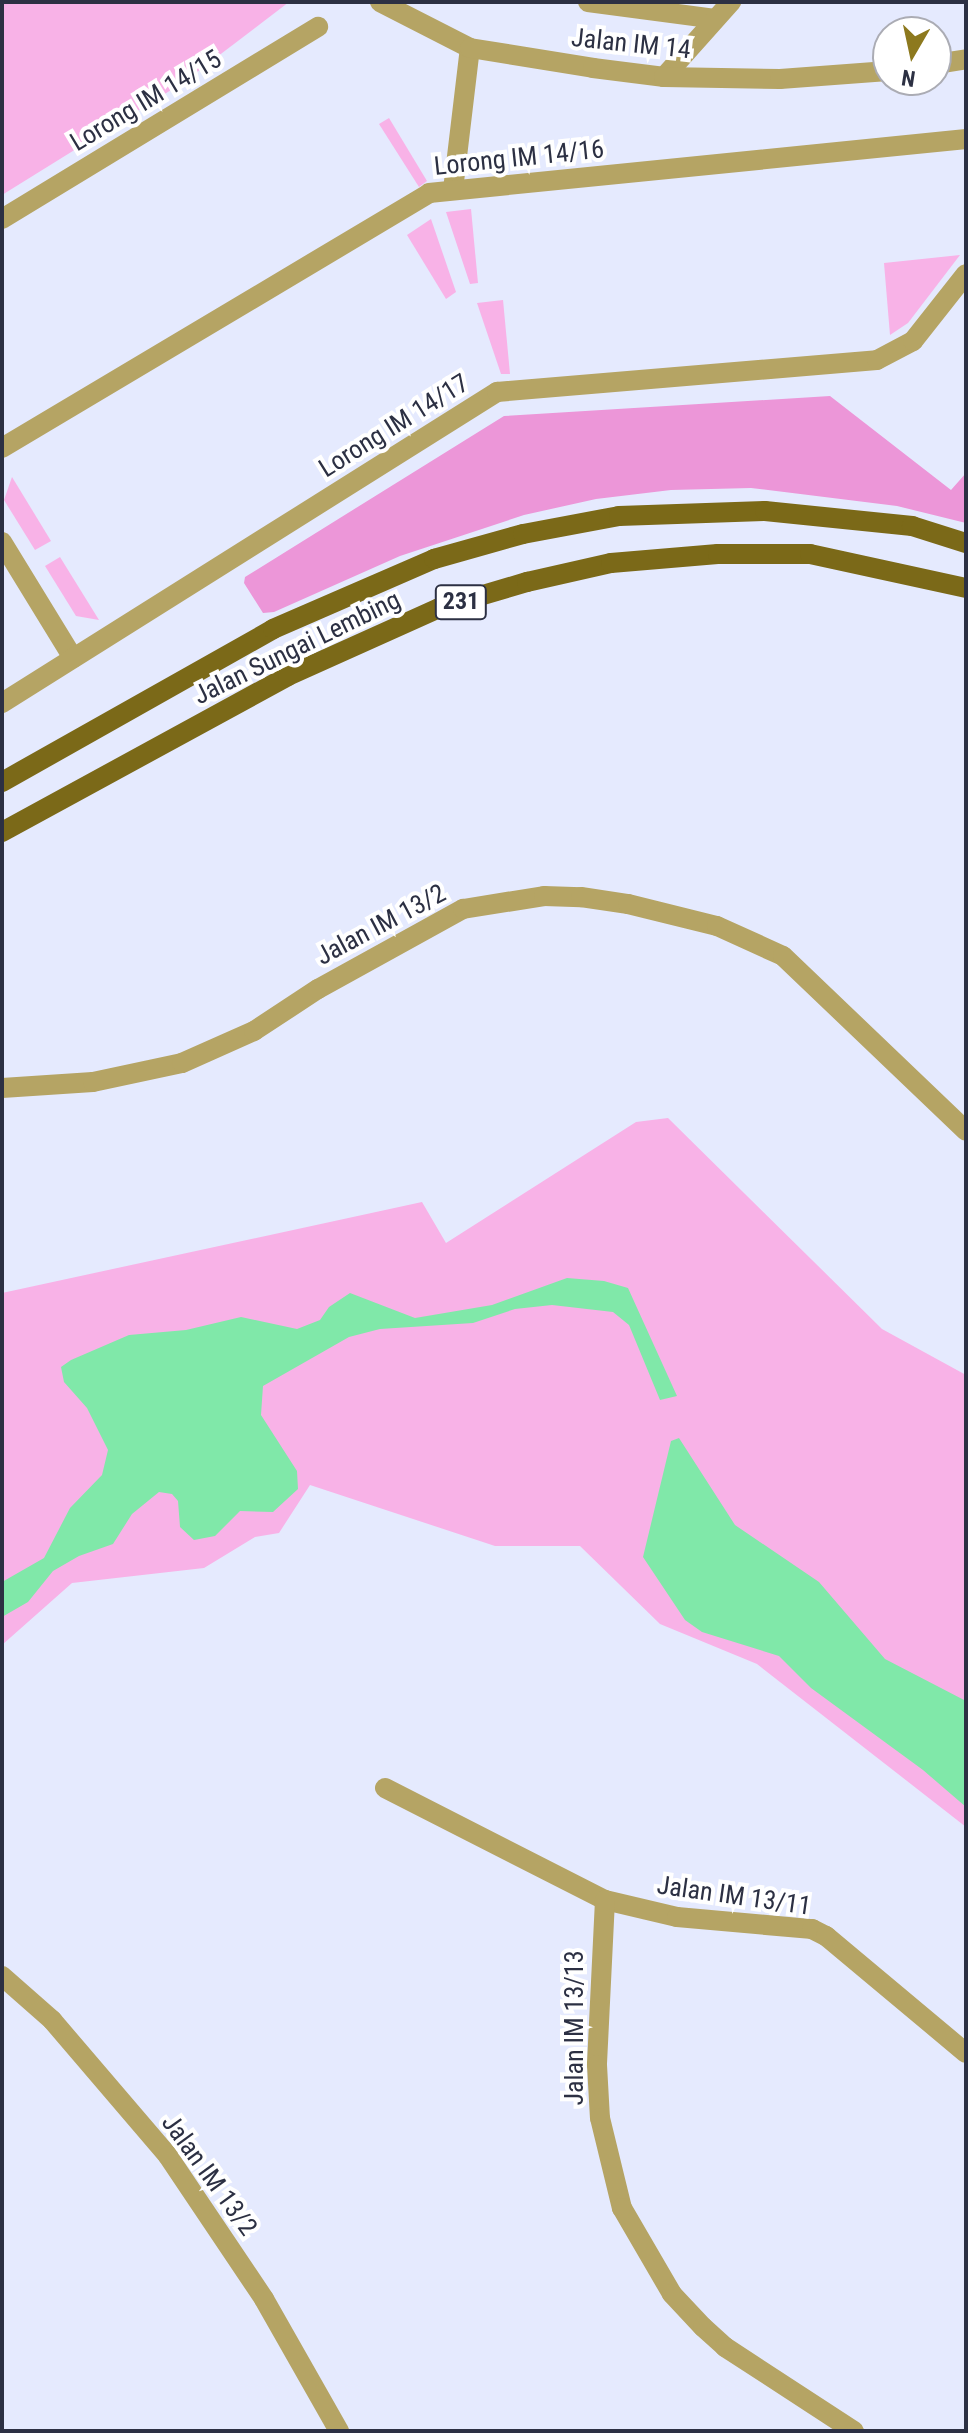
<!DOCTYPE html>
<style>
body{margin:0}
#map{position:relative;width:968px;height:2433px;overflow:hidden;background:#e5eafe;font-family:"Roboto Condensed",sans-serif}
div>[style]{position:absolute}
.green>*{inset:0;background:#f8b2e7}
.forest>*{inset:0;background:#ec96d8}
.water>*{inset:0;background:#80e8a9}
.minor>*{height:20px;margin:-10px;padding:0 10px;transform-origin:10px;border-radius:10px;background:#b5a464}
.tertiary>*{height:20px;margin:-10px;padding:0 10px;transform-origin:10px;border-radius:10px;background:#b5a464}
.primary>*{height:20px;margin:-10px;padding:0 10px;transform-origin:10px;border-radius:10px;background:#7b6918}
span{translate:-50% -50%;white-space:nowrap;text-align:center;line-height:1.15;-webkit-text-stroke:8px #fff;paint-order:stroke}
.shield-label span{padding:2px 6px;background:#fff;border:2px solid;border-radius:6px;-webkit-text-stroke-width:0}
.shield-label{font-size:24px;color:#2c3043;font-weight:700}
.street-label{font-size:26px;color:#2c3043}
.frame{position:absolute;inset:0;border:4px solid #2c3043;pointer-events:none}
.north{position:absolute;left:872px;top:16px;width:80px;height:80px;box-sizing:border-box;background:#fff;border:2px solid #abacb4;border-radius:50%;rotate:189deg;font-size:22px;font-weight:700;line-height:32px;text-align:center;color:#2c3043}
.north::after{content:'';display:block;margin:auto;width:28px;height:36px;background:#8d791e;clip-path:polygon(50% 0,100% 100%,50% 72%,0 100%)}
</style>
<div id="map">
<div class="green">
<i style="clip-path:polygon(2px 2px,289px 2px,184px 82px,2px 195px)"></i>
<i style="clip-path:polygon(389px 118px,427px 181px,419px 187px,379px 124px)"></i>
<i style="clip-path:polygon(471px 209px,478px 283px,470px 284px,446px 212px)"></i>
<i style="clip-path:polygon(431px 219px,456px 292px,446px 299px,407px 235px)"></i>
<i style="clip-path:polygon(960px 255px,908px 323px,890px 335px,884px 263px)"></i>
<i style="clip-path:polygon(503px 300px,510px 374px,501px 374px,477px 303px)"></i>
<i style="clip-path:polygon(12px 477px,51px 541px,35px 550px,4px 500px)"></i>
<i style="clip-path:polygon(60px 557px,99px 620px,76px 616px,45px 566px)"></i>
<i style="clip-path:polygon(668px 1118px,882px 1329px,966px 1375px,966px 1827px,757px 1664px,660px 1624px,580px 1546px,495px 1546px,310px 1485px,279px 1533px,255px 1537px,204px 1568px,72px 1583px,2px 1645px,2px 1293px,422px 1202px,446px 1243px,636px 1122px)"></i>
</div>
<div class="forest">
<i style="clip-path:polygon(830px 396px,951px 490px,966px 473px,966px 523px,897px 506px,751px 488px,671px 490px,596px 499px,524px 515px,400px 556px,274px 612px,263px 613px,244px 583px,245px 577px,504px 416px)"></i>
</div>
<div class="water">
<i style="clip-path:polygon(567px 1278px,604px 1281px,628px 1288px,677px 1396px,660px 1400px,629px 1325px,613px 1312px,552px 1305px,515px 1309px,473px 1323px,380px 1329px,349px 1337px,263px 1386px,261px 1415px,297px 1471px,298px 1489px,273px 1512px,240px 1511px,215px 1536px,194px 1540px,180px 1527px,178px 1501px,172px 1494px,159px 1492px,132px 1514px,113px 1544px,79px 1556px,53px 1571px,28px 1602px,2px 1617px,2px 1582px,44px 1558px,70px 1508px,102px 1475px,108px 1450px,87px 1408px,64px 1382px,61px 1367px,71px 1360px,129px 1335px,186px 1330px,241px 1317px,297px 1329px,320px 1320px,329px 1307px,350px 1293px,415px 1318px,492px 1305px)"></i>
<i style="clip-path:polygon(679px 1438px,735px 1525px,819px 1582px,885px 1659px,966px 1701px,966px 1807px,923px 1770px,811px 1688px,779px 1656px,702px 1632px,685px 1620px,643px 1557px,671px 1441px)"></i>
</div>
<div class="minor">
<i style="left:588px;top:2px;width:128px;rotate:7.6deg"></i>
<i style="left:664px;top:77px;width:101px;rotate:-48.2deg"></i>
<i style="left:453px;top:190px;width:143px;rotate:-83.2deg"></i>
<i style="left:2px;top:219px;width:370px;rotate:-31.3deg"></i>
<i style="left:2px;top:448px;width:497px;rotate:-30.8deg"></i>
<i style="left:429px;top:193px;width:540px;rotate:-5.74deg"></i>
<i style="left:2px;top:542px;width:136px;rotate:58.5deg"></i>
<i style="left:2px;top:703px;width:585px;rotate:-32.14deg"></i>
<i style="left:497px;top:392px;width:381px;rotate:-4.8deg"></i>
<i style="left:877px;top:360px;width:41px;rotate:-27.8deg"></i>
<i style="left:913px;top:341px;width:85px;rotate:-51.7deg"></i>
<i style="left:2px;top:1088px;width:91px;rotate:-3.8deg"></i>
<i style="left:93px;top:1082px;width:91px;rotate:-12.1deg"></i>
<i style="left:182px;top:1063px;width:79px;rotate:-24deg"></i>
<i style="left:254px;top:1031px;width:77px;rotate:-33.3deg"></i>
<i style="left:318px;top:989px;width:166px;rotate:-28.9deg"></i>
<i style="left:463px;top:909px;width:82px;rotate:-9.1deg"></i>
<i style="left:544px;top:896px;width:37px;rotate:2deg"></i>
<i style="left:581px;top:897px;width:48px;rotate:8.5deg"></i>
<i style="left:628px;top:904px;width:92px;rotate:13.9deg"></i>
<i style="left:717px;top:926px;width:72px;rotate:24.4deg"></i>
<i style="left:783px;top:956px;width:253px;rotate:43.7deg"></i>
<i style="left:385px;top:1788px;width:247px;rotate:27deg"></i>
<i style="left:605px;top:1900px;width:74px;rotate:13.3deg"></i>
<i style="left:677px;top:1917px;width:136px;rotate:5.1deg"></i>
<i style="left:812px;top:1929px;width:16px;rotate:27deg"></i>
<i style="left:826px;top:1936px;width:182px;rotate:39.9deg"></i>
<i style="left:605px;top:1900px;width:165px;rotate:92.8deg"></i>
<i style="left:597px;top:2065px;width:53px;rotate:86.8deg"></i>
<i style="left:600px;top:2118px;width:93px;rotate:76.3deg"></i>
<i style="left:622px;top:2208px;width:99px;rotate:59.8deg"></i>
<i style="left:672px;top:2294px;width:45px;rotate:46.8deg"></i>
<i style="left:703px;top:2327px;width:30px;rotate:42deg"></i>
<i style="left:725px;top:2347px;width:154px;rotate:33.1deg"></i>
<i style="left:2px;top:1976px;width:67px;rotate:41.3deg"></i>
<i style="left:52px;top:2020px;width:179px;rotate:49.5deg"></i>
<i style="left:168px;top:2156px;width:172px;rotate:56.1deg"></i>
<i style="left:264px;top:2299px;width:152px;rotate:60.4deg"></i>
</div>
<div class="tertiary">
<i style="left:380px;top:2px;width:101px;rotate:27.1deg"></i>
<i style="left:470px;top:48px;width:125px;rotate:9.2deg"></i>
<i style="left:593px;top:68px;width:72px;rotate:7.2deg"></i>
<i style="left:664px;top:77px;width:116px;rotate:1deg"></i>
<i style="left:780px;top:79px;width:108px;rotate:-4.2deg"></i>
<i style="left:936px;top:64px;width:30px;rotate:-9deg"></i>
</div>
<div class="primary">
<i style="left:2px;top:782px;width:311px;rotate:-29.4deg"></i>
<i style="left:273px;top:629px;width:176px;rotate:-23.5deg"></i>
<i style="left:434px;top:559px;width:92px;rotate:-15.7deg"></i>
<i style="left:523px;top:534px;width:98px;rotate:-10.6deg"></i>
<i style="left:619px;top:516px;width:146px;rotate:-2deg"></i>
<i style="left:765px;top:511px;width:148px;rotate:5.8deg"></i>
<i style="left:912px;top:526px;width:57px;rotate:17.5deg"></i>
<i style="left:2px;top:832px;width:326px;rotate:-28.6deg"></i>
<i style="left:288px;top:676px;width:166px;rotate:-24.2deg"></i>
<i style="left:439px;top:608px;width:92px;rotate:-16.5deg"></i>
<i style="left:527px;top:582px;width:86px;rotate:-12.7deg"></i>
<i style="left:611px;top:563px;width:107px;rotate:-4.8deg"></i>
<i style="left:718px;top:554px;width:92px"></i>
<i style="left:810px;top:554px;width:160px;rotate:12.3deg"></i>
</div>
<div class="shield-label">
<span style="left:461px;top:602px">231</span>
</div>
<div class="street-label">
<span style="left:631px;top:44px;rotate:6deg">Jalan IM 14</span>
<span style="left:146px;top:101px;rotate:-31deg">Lorong IM 14/15</span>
<span style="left:519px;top:158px;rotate:-6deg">Lorong IM 14/16</span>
<span style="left:394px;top:426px;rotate:-32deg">Lorong IM 14/17</span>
<span style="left:297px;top:648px;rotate:-26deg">Jalan Sungai Lembing</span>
<span style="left:381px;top:925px;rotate:-28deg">Jalan IM 13/2</span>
<span style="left:734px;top:1896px;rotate:8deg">Jalan IM 13/11</span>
<span style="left:575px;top:2028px;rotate:-90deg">Jalan IM 13/13</span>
<span style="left:209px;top:2175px;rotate:54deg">Jalan IM 13/2</span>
</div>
<div class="frame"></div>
<div class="north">N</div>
</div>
